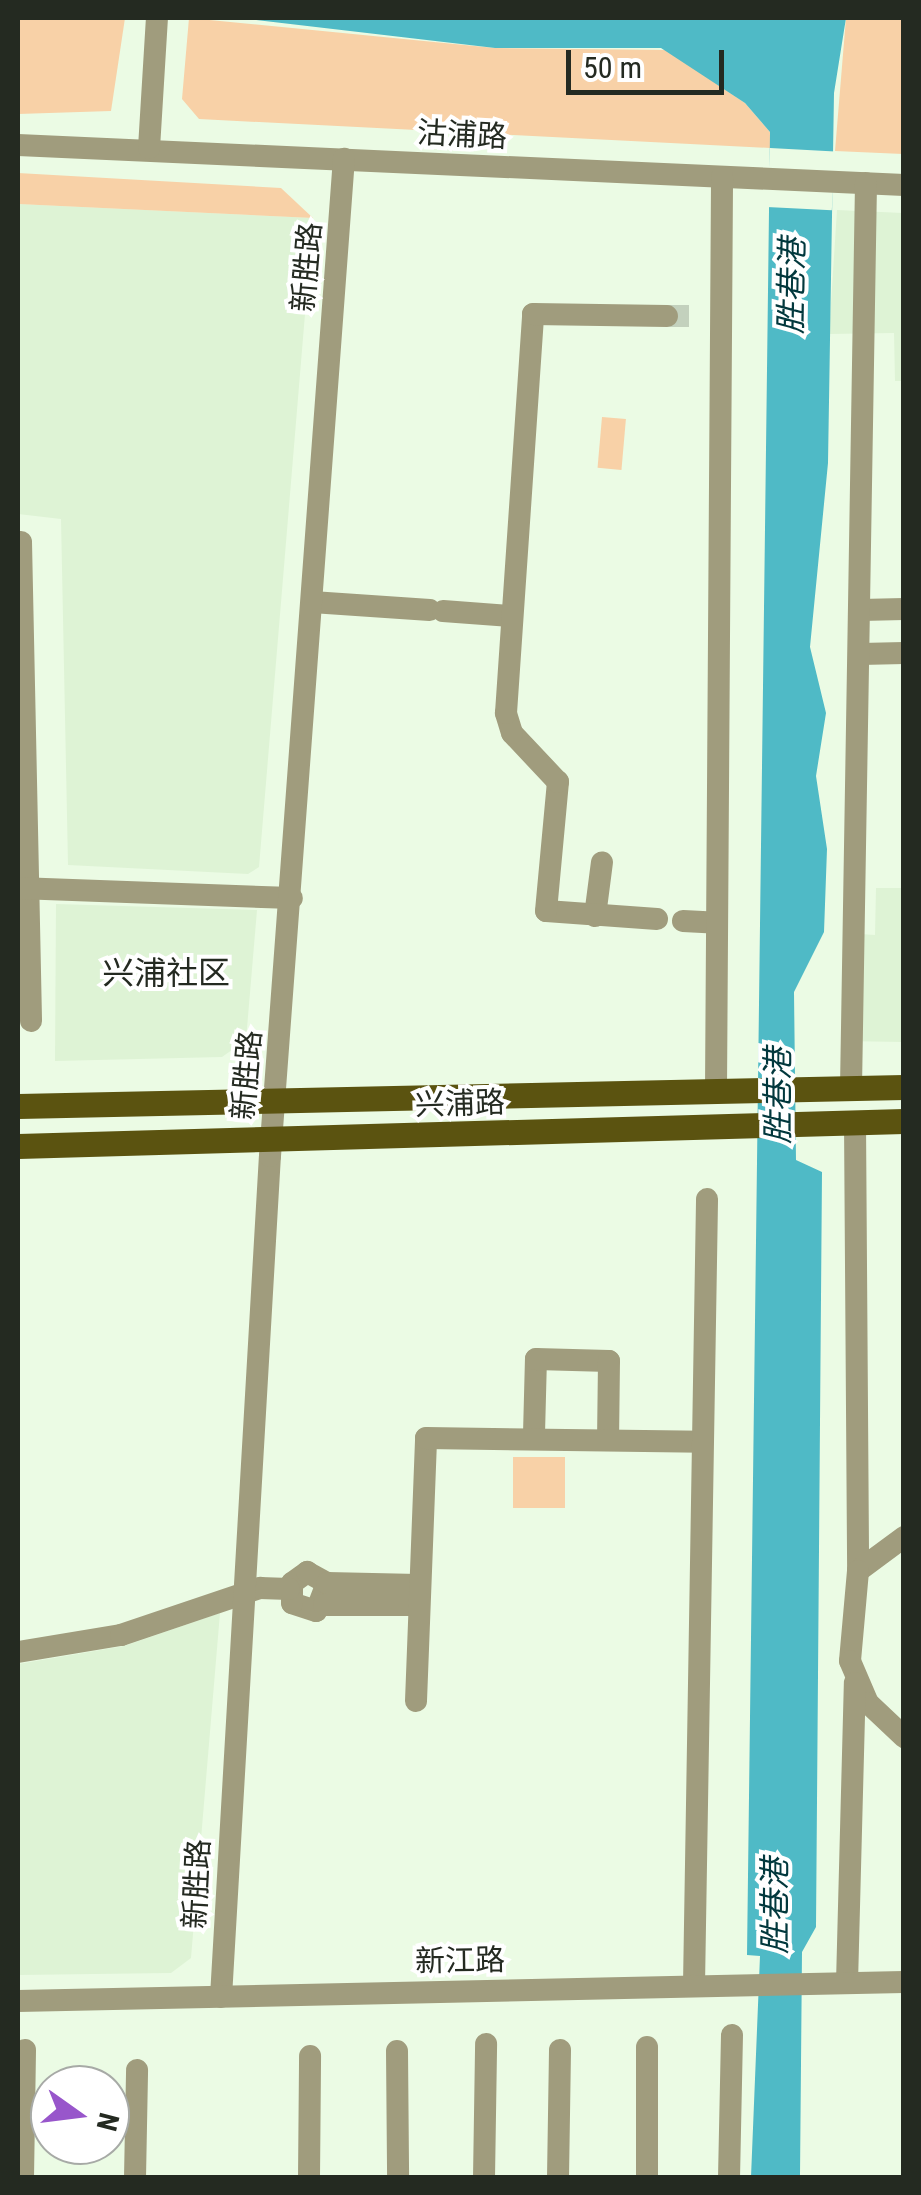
<!DOCTYPE html>
<meta charset="utf-8">
<style>
body{margin:0}
#map{position:relative;width:921px;height:2195px;overflow:hidden;background:#ebfbe4;font-family:"Roboto Condensed","Noto Sans SC",sans-serif}
div>[style]{position:absolute}
.built>*{inset:0;background:#def3d5}
.green>*{inset:0;background:#f8d1a7;transform-origin:0 0}
.water>*{inset:0;background:#4fbac6}
.pier>*{inset:0;background:#ebfbe4;transform-origin:0 0}
.minor-tunnel>*{height:22px;margin-top:-11px;transform-origin:0;background:repeating-linear-gradient(90deg,#c3d1bd 0 22px,transparent 0 33px)}
.minor>*{height:22px;margin:-11px;padding:0 11px;transform-origin:11px;border-radius:11px;background:#a09c7d}
.major>*{height:25px;margin:-12.5px;padding:0 12.5px;transform-origin:12.5px;border-radius:12.5px;background:#5b5310}
span{translate:-50% -50%;white-space:nowrap;text-align:center;line-height:1.15;-webkit-text-stroke:8px #fff;paint-order:stroke}
.street-label{font-size:30px;color:#242a21}
.water-label{font-size:32px;color:#02383d;font-style:italic}
.neighbourhood-label{font-size:32px;color:#242a21}
.frame{position:absolute;inset:0;border:20px solid #242a21;pointer-events:none}
.north{position:absolute;left:30px;top:2065px;width:100px;height:100px;box-sizing:border-box;background:#fff;border:2px solid #a7aaa6;border-radius:50%;rotate:104deg;font-size:28px;font-weight:700;line-height:40px;text-align:center;color:#242a21}
.north::after{content:'';display:block;margin:auto;width:35px;height:45px;background:#9856cb;clip-path:polygon(50% 0,100% 100%,50% 72%,0 100%)}
.scale{position:absolute;left:566px;top:50px;width:158px;height:45px;box-sizing:border-box;border:5px solid #242a21;border-top:0;padding-left:12px;font-size:30px;line-height:35px;white-space:nowrap;color:#242a21;-webkit-text-stroke:8px #fff;paint-order:stroke}
</style>
<div id="map">
<div class="built">
<i style="clip-path:polygon(18px 204px,313px 218px,259px 867px,248px 874px,68px 865px,61px 519px,18px 514px)"></i>
<i style="clip-path:polygon(837px 210px,903px 213px,903px 381px,895px 381px,894px 333px,829px 334px)"></i>
<i style="clip-path:polygon(876px 888px,903px 888px,903px 1042px,843px 1041px,845px 933px,875px 935px)"></i>
<i style="clip-path:polygon(56px 904px,257px 910px,246px 1040px,222px 1057px,55px 1061px)"></i>
<i style="clip-path:polygon(220px 1613px,191px 1958px,171px 1973px,18px 1975px,18px 1664px,124px 1646px)"></i>
</div>
<div class="green">
<i style="clip-path:polygon(125px 18px,111px 111px,18px 114px,18px 19px)"></i>
<i style="clip-path:polygon(189px 18px,495px 48px,666px 50px,745px 103px,770px 132px,770px 148px,199px 119px,182px 99px)"></i>
<i style="clip-path:polygon(846px 18px,903px 18px,903px 154px,835px 151px)"></i>
<i style="clip-path:polygon(18px 173px,281px 188px,313px 218px,18px 204px)"></i>
<i style="left:602px;top:417px;width:24px;height:51px;rotate:5deg"></i>
<i style="left:513px;top:1457px;width:52px;height:51px"></i>
</div>
<div class="water">
<i style="clip-path:polygon(239px 18px,846px 18px,834px 93px,828px 463px,810px 647px,826px 713px,816px 776px,827px 849px,824px 932px,794px 992px,796px 1160px,822px 1172px,816px 1927px,802px 1952px,800px 2177px,751px 2177px,760px 1956px,747px 1955px,770px 132px,745px 103px,661px 48px,495px 48px)"></i>
</div>
<div class="pier">
<i style="left:770px;top:148px;width:65px;height:59px;rotate:3deg"></i>
</div>
<div class="minor-tunnel">
<i style="left:667px;top:316px;width:28px"></i>
</div>
<div class="minor">
<i style="left:18px;top:145px;width:887px;rotate:2.58deg"></i>
<i style="left:149px;top:148px;width:130px;rotate:-86.5deg"></i>
<i style="left:21px;top:542px;width:479px;rotate:88.8deg"></i>
<i style="left:312px;top:602px;width:118px;rotate:3.9deg"></i>
<i style="left:861px;top:610px;width:43px;rotate:-1.3deg"></i>
<i style="left:443px;top:611px;width:68px;rotate:4.2deg"></i>
<i style="left:861px;top:654px;width:43px;rotate:-1.3deg"></i>
<i style="left:18px;top:888px;width:274px;rotate:2.1deg"></i>
<i style="left:595px;top:916px;width:54px;rotate:-82.6deg"></i>
<i style="left:657px;top:919px;width:111px;rotate:-175.9deg"></i>
<i style="left:546px;top:911px;width:130px;rotate:-84.7deg"></i>
<i style="left:558px;top:782px;width:67px;rotate:-133.2deg"></i>
<i style="left:512px;top:733px;width:21px;rotate:-107deg"></i>
<i style="left:506px;top:713px;width:400px;rotate:-86.1deg"></i>
<i style="left:533px;top:314px;width:134px;rotate:0.9deg"></i>
<i style="left:683px;top:921px;width:34px;rotate:3deg"></i>
<i style="left:851px;top:1088px;width:905px;rotate:-89.05deg"></i>
<i style="left:716px;top:1089px;width:912px;rotate:-89.62deg"></i>
<i style="left:855px;top:1122px;width:449px;rotate:89.6deg"></i>
<i style="left:534px;top:1434px;width:75px;rotate:-88.5deg"></i>
<i style="left:536px;top:1359px;width:73px;rotate:1.6deg"></i>
<i style="left:609px;top:1361px;width:77px;rotate:90.7deg"></i>
<i style="left:904px;top:1537px;width:57px;rotate:143.5deg"></i>
<i style="left:858px;top:1571px;width:90px;rotate:95.1deg"></i>
<i style="left:850px;top:1661px;width:46px;rotate:66.8deg"></i>
<i style="left:868px;top:1703px;width:50px;rotate:43.4deg"></i>
<i style="left:327px;top:1583px;width:30px;rotate:111deg"></i>
<i style="left:316px;top:1611px;width:25px;rotate:-162deg"></i>
<i style="left:292px;top:1603px;width:20px;rotate:-90deg"></i>
<i style="left:292px;top:1583px;width:19px;rotate:-36deg"></i>
<i style="left:307px;top:1572px;width:23px;rotate:29deg"></i>
<i style="left:327px;top:1583px;width:91px;rotate:1.3deg"></i>
<i style="left:324px;top:1605px;width:94px"></i>
<i style="left:18px;top:1652px;width:104px;rotate:-9.4deg"></i>
<i style="left:121px;top:1635px;width:147px;rotate:-18.7deg"></i>
<i style="left:260px;top:1588px;width:29px;rotate:2deg"></i>
<i style="left:416px;top:1701px;width:263px;rotate:-87.8deg"></i>
<i style="left:426px;top:1438px;width:276px;rotate:0.8deg"></i>
<i style="left:847px;top:1983px;width:300px;rotate:-88.5deg"></i>
<i style="left:694px;top:1985px;width:786px;rotate:-89.05deg"></i>
<i style="left:221px;top:1997px;width:842px;rotate:-86.67deg"></i>
<i style="left:270px;top:1156px;width:1000px;rotate:-85.76deg"></i>
<i style="left:18px;top:2001px;width:886px;rotate:-1.23deg"></i>
<i style="left:397px;top:2051px;width:127px;rotate:89.5deg"></i>
<i style="left:23px;top:2178px;width:128px;rotate:-89.1deg"></i>
<i style="left:135px;top:2178px;width:108px;rotate:-88.9deg"></i>
<i style="left:309px;top:2178px;width:122px;rotate:-89.5deg"></i>
<i style="left:484px;top:2178px;width:134px;rotate:-89.1deg"></i>
<i style="left:558px;top:2178px;width:128px;rotate:-89.1deg"></i>
<i style="left:647px;top:2178px;width:131px;rotate:-90deg"></i>
<i style="left:729px;top:2178px;width:143px;rotate:-88.8deg"></i>
</div>
<div class="major">
<i style="left:18px;top:1106px;width:886px;rotate:-1.23deg"></i>
<i style="left:18px;top:1146px;width:886px;rotate:-1.62deg"></i>
</div>
<div class="street-label">
<span style="left:462px;top:135px;rotate:3deg">沽浦路</span>
<span style="left:307px;top:267px;rotate:-85deg">新胜路</span>
<span style="left:247px;top:1075px;rotate:-85deg">新胜路</span>
<span style="left:460px;top:1104px;rotate:-2deg">兴浦路</span>
<span style="left:197px;top:1884px;rotate:-87deg">新胜路</span>
<span style="left:460px;top:1961px;rotate:-1deg">新江路</span>
</div>
<div class="water-label">
<span style="left:792px;top:286px;rotate:-89deg">胜巷港</span>
<span style="left:778px;top:1096px;rotate:-90deg">胜巷港</span>
<span style="left:775px;top:1906px;rotate:-90deg">胜巷港</span>
</div>
<div class="neighbourhood-label">
<span style="left:166px;top:973px">兴浦社区</span>
</div>
<div class="frame"></div>
<div class="north">N</div>
<div class="scale">50 m</div>
</div>
